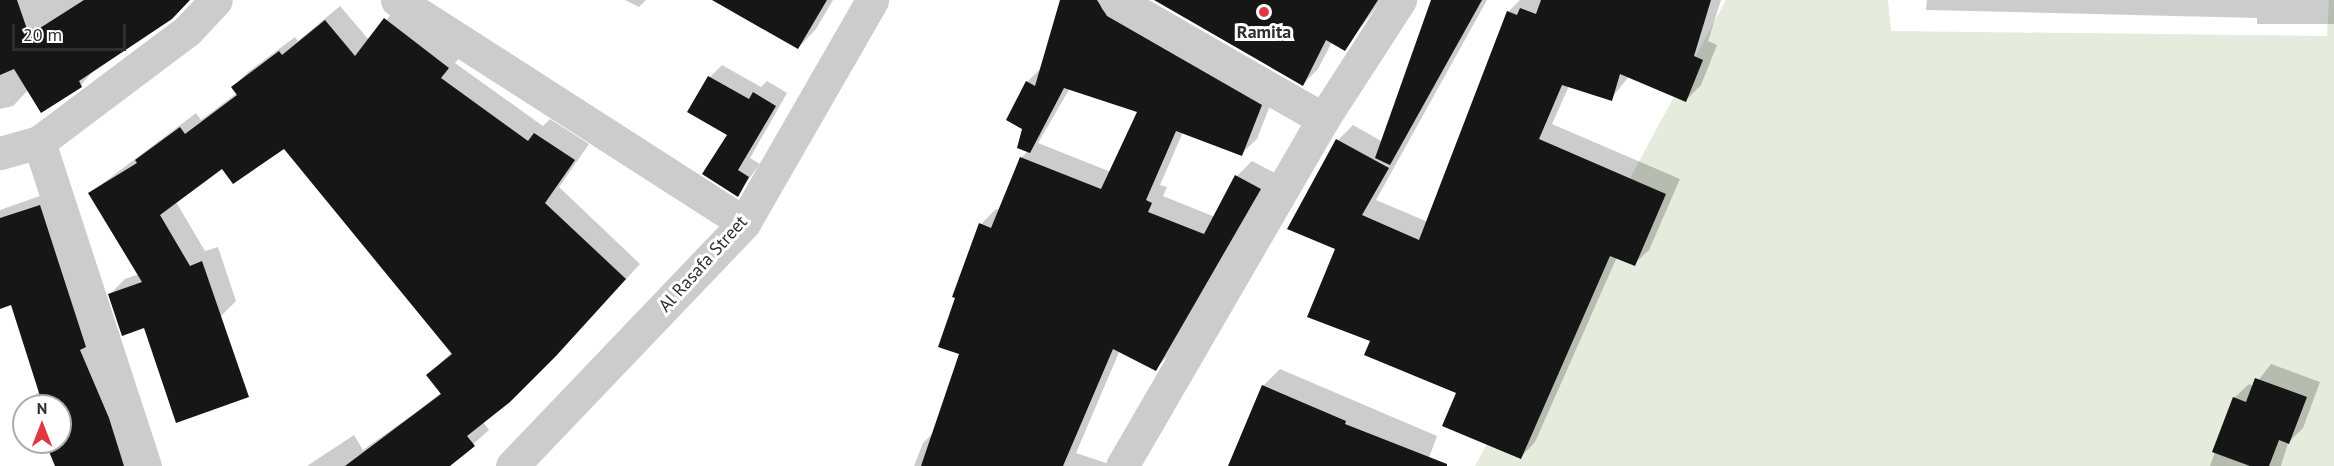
<!DOCTYPE html>
<style>
body{margin:0}
#map{position:relative;width:2334px;height:466px;overflow:hidden;background:#fff;font-family:"PT Sans",sans-serif}
div>[style]{position:absolute}
.green>*{inset:0;background:#e5ebdd}
.shadow>*{inset:0;background:#0003}
.building>*{inset:0;background:#161616}
.minor>*{height:33px;margin:-16.5px;padding:0 16.5px;transform-origin:16.5px;border-radius:16.5px;background:#ccc}
.dots>*{width:16px;height:16px;translate:-50% -50%;box-sizing:border-box;border:3px solid #fff;border-radius:50%}
span{translate:-50% -50%;white-space:nowrap;text-align:center;line-height:1.15;-webkit-text-stroke:6px #fff;paint-order:stroke}
.poi-label{font-size:18px;color:#2f2f2f;font-weight:700}
.street-label{font-size:18px;color:#2f2f2f}
.north{position:absolute;left:12px;top:394px;width:60px;height:60px;box-sizing:border-box;background:#fff;border:2px solid #acacac;border-radius:50%;rotate:0deg;font-size:16px;font-weight:700;line-height:24px;text-align:center;color:#2f2f2f}
.north::after{content:'';display:block;margin:auto;width:21px;height:27px;background:#e03743;clip-path:polygon(50% 0,100% 100%,50% 72%,0 100%)}
.scale{position:absolute;left:12px;top:24px;width:114px;height:27px;box-sizing:border-box;border:3px solid #2f2f2f;border-top:0;padding-left:8px;font-size:18px;line-height:21px;white-space:nowrap;color:#2f2f2f;-webkit-text-stroke:4px #fff;paint-order:stroke}
</style>
<div id="map">
<div class="green">
<i style="clip-path:polygon(1726px 0,1888px 0,1891px 31px,2327px 36px,2329px 0,2334px 0,2334px 466px,1475px 466px)"></i>
</div>
<div class="shadow">
<i style="clip-path:polygon(0 0,188px 0,96px 68px,81px 85px,28px 90px,13px 106px,0 109px)"></i>
<i style="clip-path:polygon(625px 0,646px 0,639px 7px)"></i>
<i style="clip-path:polygon(736px 0,833px 0,816px 29px,798px 48px)"></i>
<i style="clip-path:polygon(evenodd,1064px 0,1121px 0,1276px 90px,1257px 139px,1241px 154px,1183px 132px,1160px 185px,1167px 187px,1163px 196px,1215px 217px,1237px 176px,1252px 161px,1275px 173px,1171px 353px,1155px 369px,1120px 350px,1076px 453px,1115px 466px,914px 466px,923px 443px,934px 432px,961px 353px,981px 224px,996px 209px,1000px 210px,1021px 158px,1028px 151px,1024px 128px,1027px 82px,1042px 67px,1064px 0,1070px 88px,1139px 111px,1111px 172px,1038px 143px,1070px 88px)"></i>
<i style="clip-path:polygon(1157px 0,1382px 0,1344px 49px,1332px 42px,1318px 69px,1303px 84px)"></i>
<i style="clip-path:polygon(1432px 0,1487px 0,1376px 200px,1428px 222px,1508px 12px,1520px 0,1721px 0,1708px 41px,1717px 45px,1701px 85px,1686px 100px,1629px 76px,1611px 99px,1569px 86px,1552px 124px,1680px 179px,1649px 250px,1634px 264px,1617px 257px,1535px 442px,1521px 457px,1458px 392px,1372px 341px,1337px 249px,1289px 228px,1338px 140px,1353px 125px,1383px 142px)"></i>
<i style="clip-path:polygon(1927px 0,2334px 0,2334px 24px,2257px 24px,2257px 18px,1926px 10px)"></i>
<i style="clip-path:polygon(400px 4px,463px 53px,455px 63px,543px 126px,550px 119px,589px 144px,559px 187px,640px 264px,571px 339px,483px 422px,489px 430px,449px 466px,307px 466px,354px 435px,363px 450px,419px 410px,442px 392px,428px 375px,452px 352px,284px 147px,222px 167px,176px 202px,205px 251px,218px 247px,236px 301px,221px 316px,145px 327px,110px 294px,125px 279px,139px 274px,90px 193px,196px 113px,201px 120px,237px 93px,233px 87px,248px 72px,295px 37px,298px 41px,340px 6px,369px 40px)"></i>
<i style="clip-path:polygon(722px 65px,761px 87px,767px 81px,787px 93px,750px 158px,760px 164px,737px 195px,729px 135px,689px 112px,710px 77px)"></i>
<i style="clip-path:polygon(54px 191px,133px 466px,57px 466px,47px 442px,60px 442px,60px 406px,31px 406px,29px 402px,40px 391px,12px 303px,0 307px,0 210px)"></i>
<i style="clip-path:polygon(2271px 364px,2320px 382px,2303px 428px,2288px 443px,2281px 466px,2210px 466px,2234px 398px,2249px 384px,2254px 386px)"></i>
<i style="clip-path:polygon(1280px 369px,1437px 436px,1426px 466px,1230px 466px,1263px 386px)"></i>
</div>
<div class="building">
<i style="clip-path:polygon(0 0,17px 0,29px 35px,84px 0,190px 0,172px 19px,79px 81px,82px 87px,41px 113px,14px 69px,0 75px)"></i>
<i style="clip-path:polygon(712px 0,827px 0,798px 49px)"></i>
<i style="clip-path:polygon(1060px 0,1097px 0,1107px 16px,1262px 105px,1242px 156px,1176px 131px,1146px 200px,1152px 203px,1148px 212px,1204px 234px,1235px 175px,1261px 189px,1156px 371px,1113px 349px,1063px 466px,921px 466px,959px 354px,938px 347px,955px 298px,952px 297px,979px 223px,991px 228px,1020px 157px,1101px 189px,1137px 112px,1064px 88px,1030px 153px,1017px 148px,1022px 129px,1006px 120px,1026px 81px,1035px 86px)"></i>
<i style="clip-path:polygon(1154px 0,1378px 0,1345px 51px,1326px 40px,1303px 86px)"></i>
<i style="clip-path:polygon(1431px 0,1482px 0,1390px 165px,1375px 158px)"></i>
<i style="clip-path:polygon(1541px 0,1711px 0,1694px 56px,1703px 60px,1686px 102px,1620px 74px,1612px 101px,1562px 85px,1539px 139px,1666px 194px,1635px 266px,1610px 256px,1521px 459px,1442px 426px,1456px 393px,1364px 355px,1370px 341px,1307px 317px,1335px 249px,1287px 229px,1336px 139px,1389px 168px,1362px 215px,1419px 240px,1507px 11px,1517px 15px,1520px 8px,1536px 14px)"></i>
<i style="clip-path:polygon(384px 18px,449px 68px,441px 78px,528px 141px,534px 133px,575px 160px,545px 203px,626px 279px,556px 356px,510px 402px,467px 436px,475px 446px,450px 466px,345px 466px,441px 394px,426px 375px,452px 354px,284px 149px,233px 184px,222px 169px,160px 215px,190px 266px,202px 261px,249px 397px,176px 423px,144px 328px,122px 336px,108px 294px,142px 282px,88px 193px,137px 163px,135px 160px,180px 127px,185px 134px,237px 95px,231px 87px,279px 51px,282px 55px,325px 20px,355px 56px)"></i>
<i style="clip-path:polygon(708px 76px,749px 99px,753px 92px,776px 106px,738px 170px,749px 177px,738px 197px,702px 174px,727px 135px,687px 112px)"></i>
<i style="clip-path:polygon(40px 205px,86px 347px,80px 350px,109px 418px,124px 466px,55px 466px,45px 442px,60px 442px,60px 406px,29px 406px,27px 402px,40px 396px,11px 305px,0 309px,0 218px)"></i>
<i style="clip-path:polygon(2255px 378px,2307px 397px,2289px 444px,2279px 440px,2269px 466px,2250px 466px,2212px 452px,2233px 397px,2246px 402px)"></i>
<i style="clip-path:polygon(1262px 385px,1346px 421px,1345px 424px,1447px 464px,1447px 466px,1228px 466px)"></i>
</div>
<div class="minor">
<i style="left:397px;top:0;width:412px;rotate:32.7deg"></i>
<i style="left:1116px;top:0;width:239px;rotate:29.9deg"></i>
<i style="left:39px;top:142px;width:341px;rotate:71.9deg"></i>
<i style="left:0;top:153px;width:41px;rotate:-15.8deg"></i>
<i style="left:39px;top:142px;width:185px;rotate:-36.9deg"></i>
<i style="left:187px;top:31px;width:42px;rotate:-46.9deg"></i>
<i style="left:512px;top:466px;width:336px;rotate:-46.3deg"></i>
<i style="left:744px;top:223px;width:257px;rotate:-60.1deg"></i>
<i style="left:1122px;top:466px;width:401px;rotate:-59.9deg"></i>
<i style="left:1323px;top:119px;width:142px;rotate:-57.1deg"></i>
</div>
<div class="dots">
<i style="left:1264px;top:12px;background:#e03743"></i>
</div>
<div class="poi-label">
<span style="left:1264px;top:32px">Ramita</span>
</div>
<div class="street-label">
<span style="left:703px;top:264px;rotate:-48deg">Al Rasafa Street</span>
</div>
<div class="north">N</div>
<div class="scale">20 m</div>
</div>
